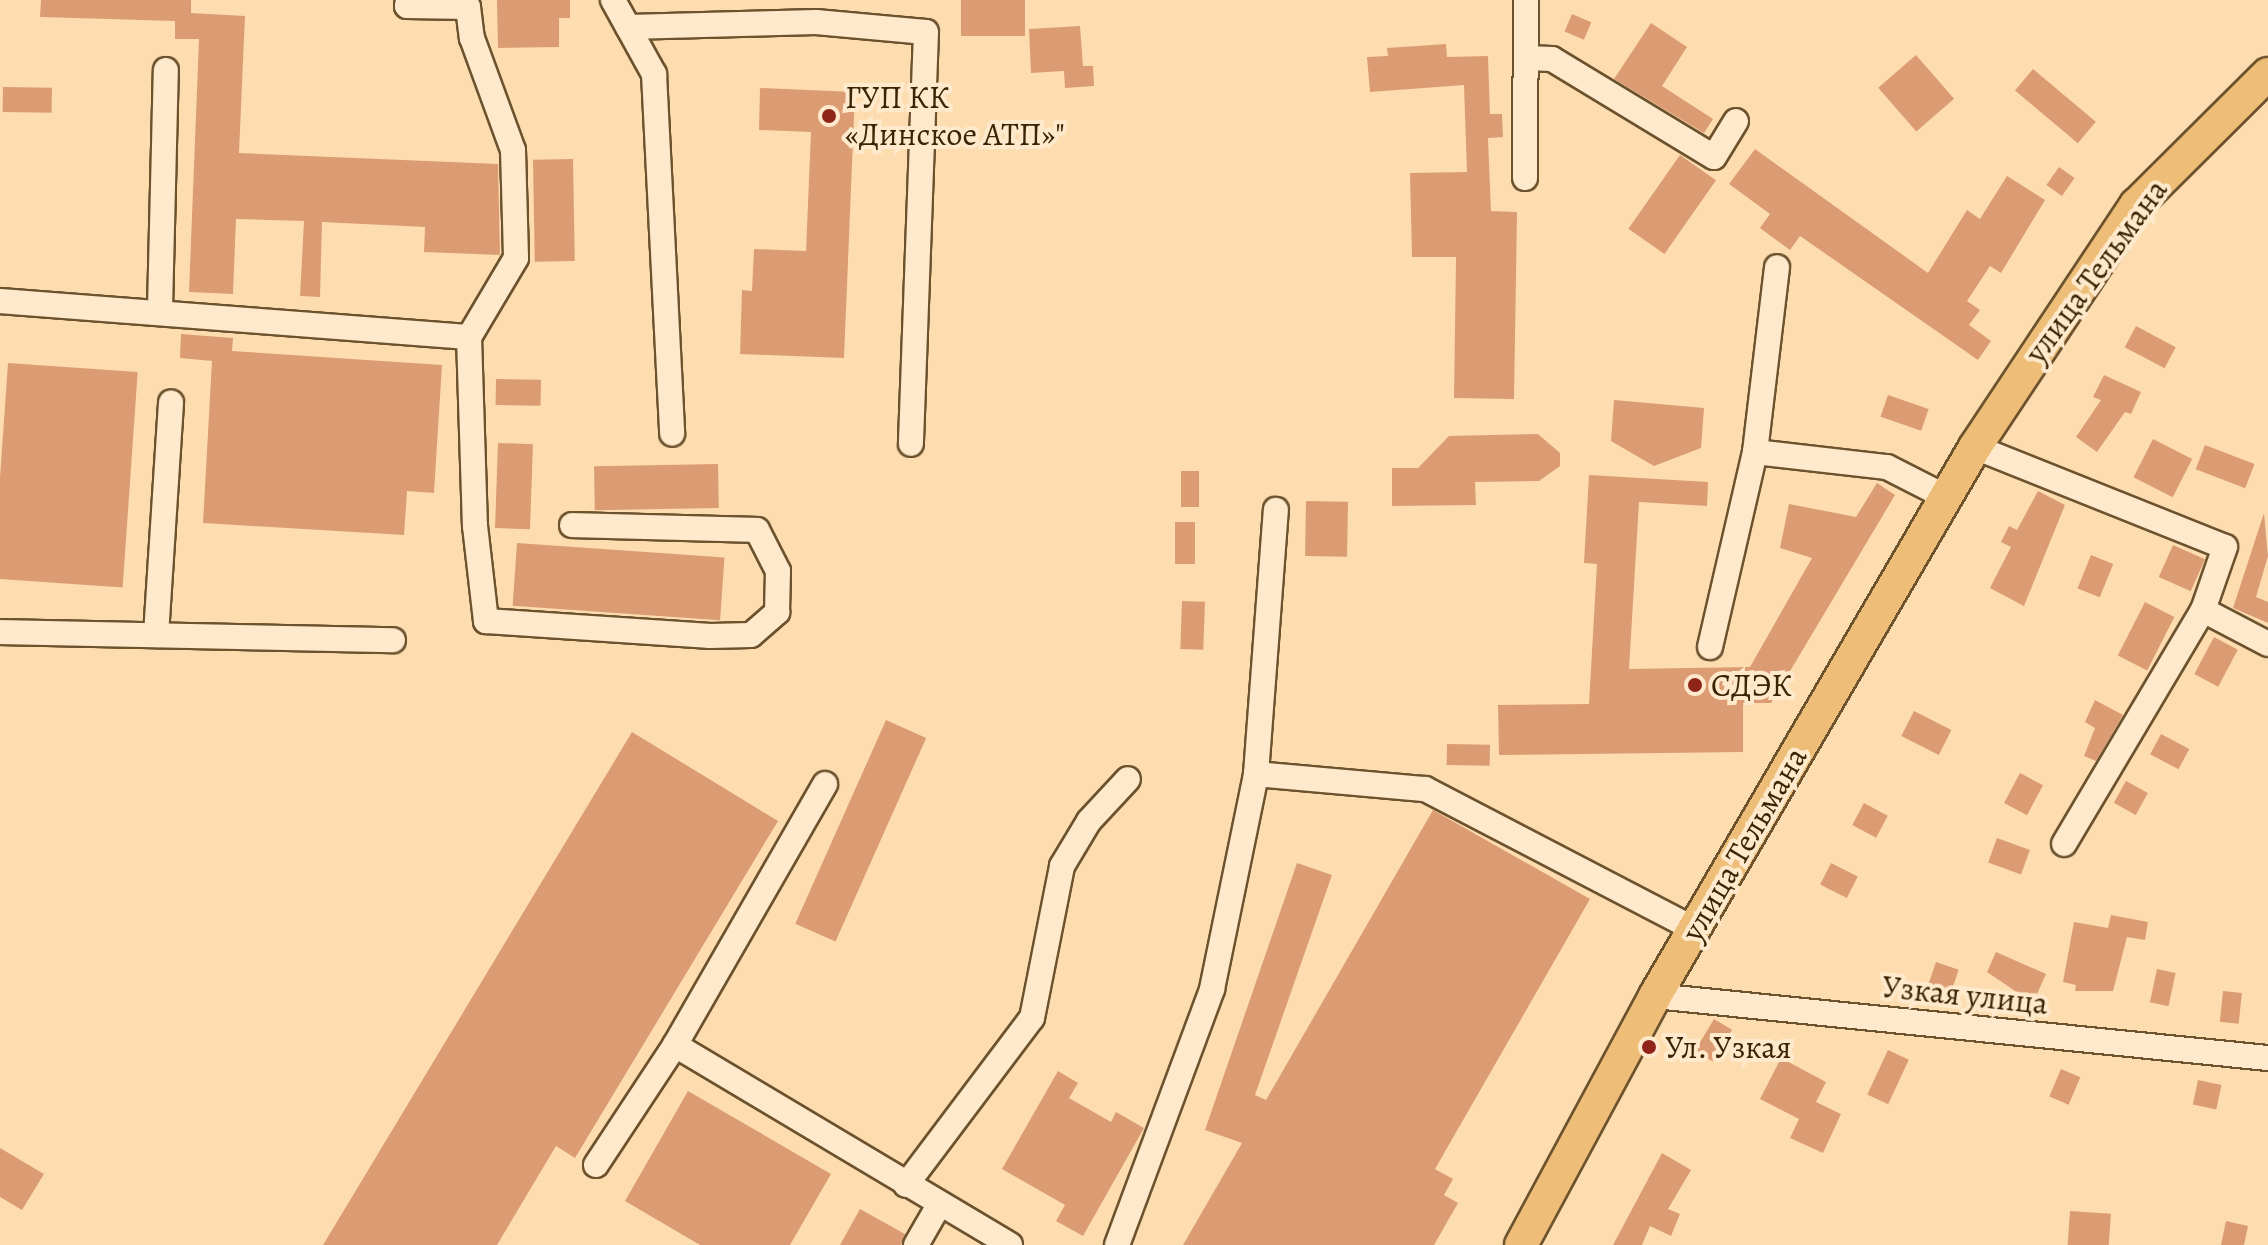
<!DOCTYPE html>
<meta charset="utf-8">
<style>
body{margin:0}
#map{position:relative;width:2268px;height:1245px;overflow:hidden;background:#fdddb0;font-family:Alegreya,serif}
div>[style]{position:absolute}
.building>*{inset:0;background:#dc9c73;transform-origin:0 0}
.roads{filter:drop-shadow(2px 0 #6c522d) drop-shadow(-2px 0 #6c522d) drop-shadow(0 2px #6c522d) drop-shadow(0 -2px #6c522d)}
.minor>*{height:24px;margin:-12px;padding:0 12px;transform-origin:12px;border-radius:12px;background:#fee9cc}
.major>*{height:32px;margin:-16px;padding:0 16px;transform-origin:16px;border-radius:16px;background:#eebe78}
.dots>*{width:22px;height:22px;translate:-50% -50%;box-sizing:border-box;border:4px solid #fee9cc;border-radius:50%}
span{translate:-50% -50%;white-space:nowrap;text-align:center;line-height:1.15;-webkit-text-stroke:8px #fee9cc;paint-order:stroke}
.poi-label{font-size:32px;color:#3b2401}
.left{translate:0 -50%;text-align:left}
.street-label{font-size:32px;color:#3b2401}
</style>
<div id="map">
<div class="building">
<i style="clip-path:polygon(41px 0,191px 0,191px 13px,245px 16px,239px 153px,498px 164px,500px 255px,424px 252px,425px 227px,322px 222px,320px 297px,300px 296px,304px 221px,236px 219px,233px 294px,189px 292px,199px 39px,175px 39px,175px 21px,40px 17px)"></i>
<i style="clip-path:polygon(497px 0,570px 0,570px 18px,559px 18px,559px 47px,498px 48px)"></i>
<i style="left:961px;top:0;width:64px;height:36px"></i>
<i style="left:1572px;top:14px;width:21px;height:19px;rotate:23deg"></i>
<i style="clip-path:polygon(1651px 23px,1687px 47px,1662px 86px,1713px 119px,1704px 133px,1614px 79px)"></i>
<i style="clip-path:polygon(1080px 26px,1083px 66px,1093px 66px,1094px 86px,1065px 88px,1064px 71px,1031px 73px,1029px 29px)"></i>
<i style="clip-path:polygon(1446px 44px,1447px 57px,1488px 56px,1490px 114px,1502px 114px,1503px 137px,1488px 138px,1491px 211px,1517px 212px,1514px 399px,1454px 398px,1456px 257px,1412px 257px,1410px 173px,1467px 172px,1464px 85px,1370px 92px,1367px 57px,1388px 56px,1387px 48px)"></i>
<i style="left:1916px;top:55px;width:58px;height:50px;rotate:49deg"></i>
<i style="left:2033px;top:69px;width:82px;height:28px;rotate:40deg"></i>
<i style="left:3px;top:87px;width:49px;height:25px;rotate:1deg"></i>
<i style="clip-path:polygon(760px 88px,855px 92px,844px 358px,740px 354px,742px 290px,752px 291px,754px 249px,806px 251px,811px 132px,759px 130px)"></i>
<i style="clip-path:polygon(1755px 149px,1928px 273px,1967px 210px,1980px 219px,2007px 176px,2045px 200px,2001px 273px,1990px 266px,1967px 301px,1980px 310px,1969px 325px,1991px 341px,1978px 360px,1800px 236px,1790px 250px,1760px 228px,1770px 214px,1729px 184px)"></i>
<i style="left:1680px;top:155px;width:44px;height:90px;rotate:35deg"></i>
<i style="left:573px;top:159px;width:102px;height:40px;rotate:89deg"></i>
<i style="left:2059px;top:167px;width:19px;height:22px;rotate:35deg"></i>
<i style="left:2136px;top:326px;width:45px;height:24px;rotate:28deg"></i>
<i style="clip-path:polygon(181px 334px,233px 338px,232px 351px,442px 365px,434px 493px,407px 491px,404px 535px,203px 523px,212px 361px,180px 358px)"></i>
<i style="left:8px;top:363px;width:130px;height:216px;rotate:4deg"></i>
<i style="clip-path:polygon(2104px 375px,2141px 392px,2131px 414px,2125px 412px,2097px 452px,2076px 437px,2101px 400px,2093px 397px)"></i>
<i style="left:496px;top:379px;width:45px;height:26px;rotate:1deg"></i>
<i style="left:1888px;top:395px;width:43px;height:23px;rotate:19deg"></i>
<i style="clip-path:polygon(1614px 400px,1704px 408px,1701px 448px,1654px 466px,1611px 441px)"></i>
<i style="clip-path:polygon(1538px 434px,1560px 453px,1560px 466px,1539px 481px,1475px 482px,1476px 505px,1392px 506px,1392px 468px,1418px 468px,1449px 436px)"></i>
<i style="left:2153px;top:439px;width:44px;height:43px;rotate:27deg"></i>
<i style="left:498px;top:443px;width:35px;height:85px;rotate:2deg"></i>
<i style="left:2205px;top:445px;width:53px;height:26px;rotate:21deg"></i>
<i style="left:718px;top:464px;width:44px;height:124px;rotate:89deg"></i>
<i style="left:1181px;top:471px;width:18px;height:36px"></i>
<i style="clip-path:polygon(1589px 475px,1708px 482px,1707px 506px,1639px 502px,1629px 669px,1750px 667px,1812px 558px,1780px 548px,1789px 504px,1856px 517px,1877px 483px,1895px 495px,1771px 703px,1743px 703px,1743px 752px,1499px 755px,1498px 705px,1589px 704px,1597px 564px,1584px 563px)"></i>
<i style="clip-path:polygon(2038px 491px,2065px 505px,2024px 606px,1990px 588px,2011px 547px,2001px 542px,2009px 526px,2017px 530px)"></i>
<i style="left:1306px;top:501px;width:42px;height:55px;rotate:1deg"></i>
<i style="clip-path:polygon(2264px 513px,2268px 556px,2256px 597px,2268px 602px,2268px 623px,2233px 608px)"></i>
<i style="left:1175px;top:522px;width:20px;height:42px"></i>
<i style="left:517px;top:543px;width:208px;height:63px;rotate:4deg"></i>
<i style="left:2173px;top:545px;width:35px;height:35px;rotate:24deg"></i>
<i style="left:2091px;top:555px;width:24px;height:36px;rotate:22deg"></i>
<i style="left:1182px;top:601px;width:23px;height:48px;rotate:2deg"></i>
<i style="left:2145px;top:602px;width:33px;height:60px;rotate:27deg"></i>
<i style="left:2214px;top:637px;width:27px;height:42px;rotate:28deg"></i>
<i style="clip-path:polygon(2095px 700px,2123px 715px,2096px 761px,2084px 756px,2095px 728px,2085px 722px)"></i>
<i style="left:1914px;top:711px;width:42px;height:28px;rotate:27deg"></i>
<i style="left:886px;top:720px;width:44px;height:223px;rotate:24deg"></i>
<i style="clip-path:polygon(632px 732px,778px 821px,575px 1158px,556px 1146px,497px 1245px,323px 1245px)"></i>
<i style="left:2161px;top:734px;width:32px;height:23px;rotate:28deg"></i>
<i style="left:1447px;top:744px;width:43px;height:21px;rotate:1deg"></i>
<i style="left:2020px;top:773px;width:26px;height:34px;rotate:28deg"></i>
<i style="left:2126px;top:781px;width:25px;height:25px;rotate:29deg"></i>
<i style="left:1864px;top:803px;width:27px;height:25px;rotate:28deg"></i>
<i style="clip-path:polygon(1433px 810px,1590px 899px,1435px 1169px,1453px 1179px,1444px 1195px,1458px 1203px,1434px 1245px,1183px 1245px,1242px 1143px,1205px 1130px,1297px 863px,1332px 875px,1255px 1095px,1266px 1100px)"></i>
<i style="left:1997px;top:838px;width:35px;height:26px;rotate:20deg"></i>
<i style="left:1831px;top:863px;width:30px;height:24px;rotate:27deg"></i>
<i style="clip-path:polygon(2111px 915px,2148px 922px,2145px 940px,2127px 937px,2113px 991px,2075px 991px,2076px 985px,2063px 982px,2074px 922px,2108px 928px)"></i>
<i style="clip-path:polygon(1996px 952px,2046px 974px,2033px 1003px,1987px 972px)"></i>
<i style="left:1936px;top:962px;width:24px;height:28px;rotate:19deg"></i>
<i style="left:2157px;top:969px;width:19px;height:34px;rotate:12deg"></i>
<i style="left:2223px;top:991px;width:19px;height:31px;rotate:6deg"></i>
<i style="left:1714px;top:1019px;width:21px;height:37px;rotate:31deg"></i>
<i style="left:1888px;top:1050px;width:23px;height:49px;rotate:25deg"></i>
<i style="clip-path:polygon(1781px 1058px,1826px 1082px,1816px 1102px,1841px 1114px,1823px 1153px,1790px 1138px,1799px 1119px,1760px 1099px)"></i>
<i style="left:2061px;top:1069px;width:21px;height:30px;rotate:23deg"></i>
<i style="clip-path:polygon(1058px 1071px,1078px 1083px,1069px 1098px,1111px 1122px,1116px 1112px,1144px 1128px,1083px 1236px,1056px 1221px,1065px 1205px,1002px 1169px)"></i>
<i style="left:2198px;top:1080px;width:24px;height:25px;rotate:12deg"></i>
<i style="clip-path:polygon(688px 1091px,831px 1174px,790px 1245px,700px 1245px,625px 1201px)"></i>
<i style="clip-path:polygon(0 1148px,44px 1174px,22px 1210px,0 1197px)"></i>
<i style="clip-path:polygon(1662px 1153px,1691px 1170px,1668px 1209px,1680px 1214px,1671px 1236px,1650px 1226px,1642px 1245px,1613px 1245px)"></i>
<i style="clip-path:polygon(860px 1209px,905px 1234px,901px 1245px,840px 1245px)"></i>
<i style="left:2070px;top:1211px;width:41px;height:34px;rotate:4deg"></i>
<i style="clip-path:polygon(2226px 1221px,2248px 1226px,2244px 1245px,2221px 1245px)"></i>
</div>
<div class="roads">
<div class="minor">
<i style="left:408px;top:0;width:6px;rotate:99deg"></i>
<i style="left:407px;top:6px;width:61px;rotate:0.9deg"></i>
<i style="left:468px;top:7px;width:31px;rotate:83deg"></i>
<i style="left:472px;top:38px;width:119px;rotate:69.9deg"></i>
<i style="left:513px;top:150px;width:108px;rotate:88.4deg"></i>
<i style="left:516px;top:258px;width:92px;rotate:120.7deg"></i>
<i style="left:469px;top:337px;width:189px;rotate:88.2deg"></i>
<i style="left:475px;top:526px;width:96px;rotate:83.4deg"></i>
<i style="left:486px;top:621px;width:225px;rotate:3.8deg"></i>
<i style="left:710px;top:636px;width:41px;rotate:-1.4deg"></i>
<i style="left:751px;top:635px;width:35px;rotate:-41deg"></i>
<i style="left:777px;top:612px;width:41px;rotate:-88.6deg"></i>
<i style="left:778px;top:571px;width:46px;rotate:-117.1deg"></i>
<i style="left:757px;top:530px;width:185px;rotate:-178.5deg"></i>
<i style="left:613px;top:0;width:85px;rotate:61deg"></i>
<i style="left:654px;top:74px;width:360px;rotate:87.1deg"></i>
<i style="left:628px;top:27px;width:188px;rotate:-1.5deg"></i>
<i style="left:816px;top:22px;width:110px;rotate:5.2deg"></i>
<i style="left:926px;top:32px;width:412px;rotate:92.1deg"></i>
<i style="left:1526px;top:58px;width:26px;rotate:2deg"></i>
<i style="left:1552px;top:59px;width:189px;rotate:31.2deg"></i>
<i style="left:1714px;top:157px;width:42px;rotate:-58.6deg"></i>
<i style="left:1525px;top:178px;width:178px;rotate:-89.7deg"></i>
<i style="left:0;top:301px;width:470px;rotate:4.4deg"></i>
<i style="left:160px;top:309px;width:239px;rotate:-88.6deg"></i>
<i style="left:1975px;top:447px;width:269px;rotate:21.8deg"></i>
<i style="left:2225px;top:547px;width:67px;rotate:109.2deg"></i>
<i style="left:2203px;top:610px;width:272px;rotate:120.7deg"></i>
<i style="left:1755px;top:452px;width:133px;rotate:6.5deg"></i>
<i style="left:1887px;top:467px;width:66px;rotate:27deg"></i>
<i style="left:2203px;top:610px;width:73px;rotate:27.6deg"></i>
<i style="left:0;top:632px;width:393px;rotate:1.2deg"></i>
<i style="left:156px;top:635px;width:233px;rotate:-86.3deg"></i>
<i style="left:1710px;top:647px;width:200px;rotate:-77deg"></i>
<i style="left:1755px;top:452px;width:186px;rotate:-83.2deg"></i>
<i style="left:1256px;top:774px;width:170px;rotate:5.1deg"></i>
<i style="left:1425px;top:789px;width:303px;rotate:27.5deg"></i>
<i style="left:1655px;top:996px;width:616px;rotate:5.78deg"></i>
<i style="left:675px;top:1045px;width:390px;rotate:30.8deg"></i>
<i style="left:596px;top:1165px;width:144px;rotate:-56.6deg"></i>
<i style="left:675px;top:1045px;width:301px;rotate:-60.1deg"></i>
<i style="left:906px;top:1185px;width:209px;rotate:-53deg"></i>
<i style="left:1032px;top:1018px;width:155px;rotate:-78.8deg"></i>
<i style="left:1062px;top:866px;width:52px;rotate:-59deg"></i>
<i style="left:1089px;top:821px;width:57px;rotate:-47.1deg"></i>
<i style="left:916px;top:1245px;width:46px;rotate:-60.1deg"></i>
<i style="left:1117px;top:1245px;width:273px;rotate:-69.6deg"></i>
<i style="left:1212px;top:989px;width:219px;rotate:-78.4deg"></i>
<i style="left:1256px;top:774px;width:265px;rotate:-85.7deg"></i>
</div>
<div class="major">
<i style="left:1521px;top:1245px;width:283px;rotate:-61.7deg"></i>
<i style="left:1655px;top:996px;width:635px;rotate:-59.76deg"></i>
<i style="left:1975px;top:447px;width:291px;rotate:-56.4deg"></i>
<i style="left:2136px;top:205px;width:186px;rotate:-44.8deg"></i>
</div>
</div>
<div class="dots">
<i style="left:829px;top:116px;background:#8f2418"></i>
<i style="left:1695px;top:685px;background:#8f2418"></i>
<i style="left:1649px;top:1047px;background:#8f2418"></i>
</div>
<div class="poi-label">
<span class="left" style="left:845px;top:116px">ГУП КК<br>«Динское АТП»"</span>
<span class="left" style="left:1711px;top:685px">СДЭК</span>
<span class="left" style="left:1665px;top:1047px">Ул. Узкая</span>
</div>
<div class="street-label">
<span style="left:2096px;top:271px;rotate:-54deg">улица Тельмана</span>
<span style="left:1744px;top:844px;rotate:-60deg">улица Тельмана</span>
<span style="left:1965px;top:995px;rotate:6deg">Узкая улица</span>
</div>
</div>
